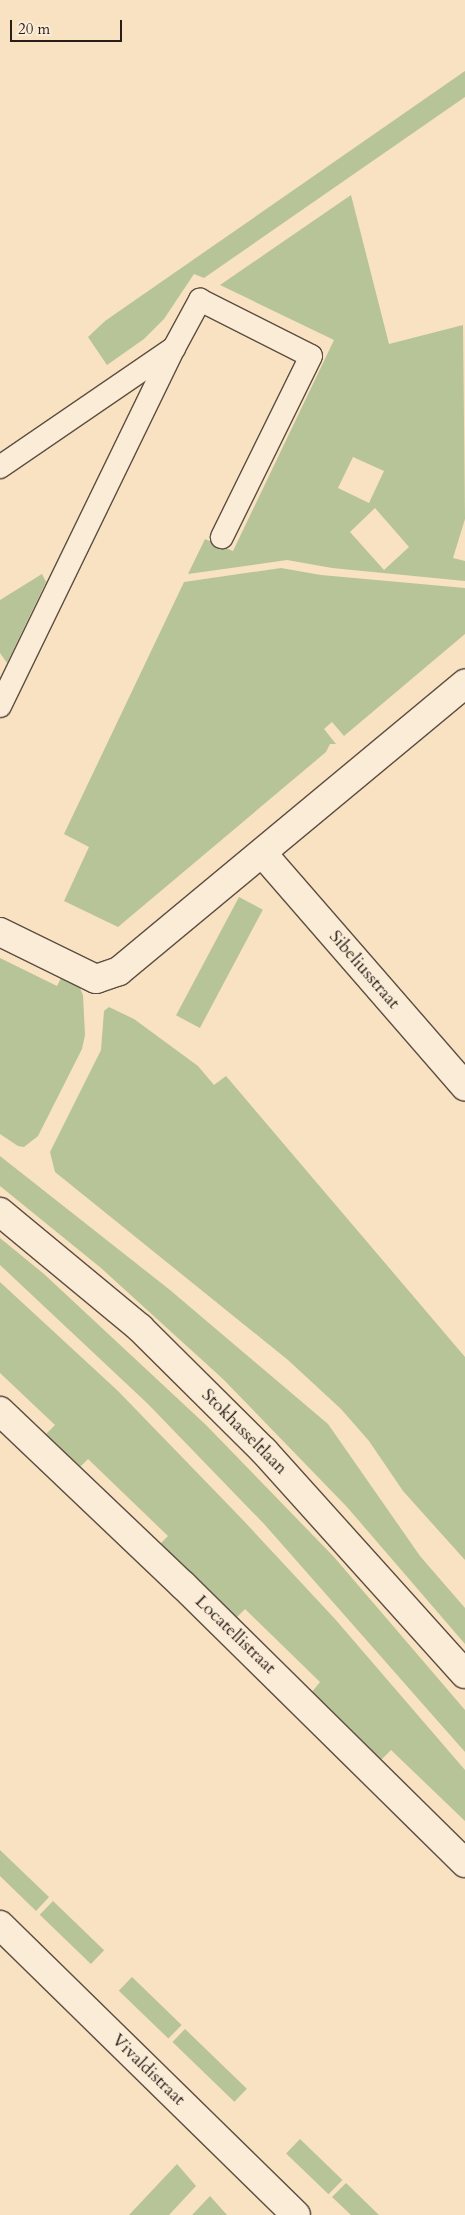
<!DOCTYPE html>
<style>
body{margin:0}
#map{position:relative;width:465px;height:2215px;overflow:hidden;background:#f8e2c1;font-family:Cardo,serif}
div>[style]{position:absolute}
.green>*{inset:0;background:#b7c497;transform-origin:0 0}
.roads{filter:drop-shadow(1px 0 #5d4e42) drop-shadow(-1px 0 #5d4e42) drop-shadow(0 1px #5d4e42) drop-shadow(0 -1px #5d4e42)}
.lane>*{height:22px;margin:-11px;padding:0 11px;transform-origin:11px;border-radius:11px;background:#faecd7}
.street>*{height:28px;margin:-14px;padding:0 14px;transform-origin:14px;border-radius:14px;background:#faecd7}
.secondary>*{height:28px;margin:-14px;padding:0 14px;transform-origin:14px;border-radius:14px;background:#faecd7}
span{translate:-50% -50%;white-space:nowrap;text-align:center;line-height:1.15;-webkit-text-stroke:4px #faecd7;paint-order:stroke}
.street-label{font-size:18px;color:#291d17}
.scale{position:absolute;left:10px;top:20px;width:112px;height:22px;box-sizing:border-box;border:2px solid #291d17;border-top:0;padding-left:6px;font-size:15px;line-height:18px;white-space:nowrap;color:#291d17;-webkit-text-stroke:4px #faecd7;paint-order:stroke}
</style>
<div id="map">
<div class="green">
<i style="clip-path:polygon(465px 71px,465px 97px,204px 278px,194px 274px,164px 319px,144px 339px,107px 365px,88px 337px,105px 321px)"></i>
<i style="clip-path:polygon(evenodd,351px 195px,389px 344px,463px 325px,465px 519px,453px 558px,465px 561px,465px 581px,332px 568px,287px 560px,188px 574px,205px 539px,233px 551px,334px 340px,220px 285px,351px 195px,353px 457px,384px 471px,369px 503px,338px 488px,353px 457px,351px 195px,375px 508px,409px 547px,384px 570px,350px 532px,375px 508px)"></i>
<i style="clip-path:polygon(281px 568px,321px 575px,465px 588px,465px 634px,344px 736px,332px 722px,324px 729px,336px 744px,330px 744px,326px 752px,118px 927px,64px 901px,89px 847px,64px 834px,184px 582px)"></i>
<i style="clip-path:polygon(42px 574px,46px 582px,7px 663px,0 653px,0 600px)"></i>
<i style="left:239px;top:897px;width:27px;height:134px;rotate:28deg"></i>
<i style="clip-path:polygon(0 958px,57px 986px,62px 976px,79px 986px,83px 995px,85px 1035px,82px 1049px,38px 1136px,24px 1147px,18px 1146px,0 1134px)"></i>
<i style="clip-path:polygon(109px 1007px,134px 1019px,198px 1066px,214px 1085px,226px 1076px,465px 1357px,465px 1560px,403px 1491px,369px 1441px,341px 1409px,288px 1360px,55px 1172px,50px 1152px,101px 1050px,104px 1011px)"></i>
<i style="clip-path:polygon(0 1156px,170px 1290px,328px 1424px,420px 1556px,465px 1608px,465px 1644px,347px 1507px,223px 1379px,101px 1268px,0 1186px)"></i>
<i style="clip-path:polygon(0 1238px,44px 1274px,206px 1425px,334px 1557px,465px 1710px,465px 1752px,265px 1525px,148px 1404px,0 1265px)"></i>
<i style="clip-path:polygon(0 1282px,118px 1391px,242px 1519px,335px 1619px,465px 1770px,465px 1821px,391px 1750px,381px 1760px,311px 1693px,320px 1682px,245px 1609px,234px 1620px,158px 1546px,168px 1536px,88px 1459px,78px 1469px,44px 1436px,55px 1425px,0 1373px)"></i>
<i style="clip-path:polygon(0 1850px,49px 1897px,36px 1911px,0 1876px)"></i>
<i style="left:53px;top:1901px;width:71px;height:19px;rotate:44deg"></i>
<i style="left:132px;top:1977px;width:69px;height:19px;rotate:44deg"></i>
<i style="left:185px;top:2029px;width:86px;height:18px;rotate:44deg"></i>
<i style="left:300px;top:2139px;width:59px;height:20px;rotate:44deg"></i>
<i style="clip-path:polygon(177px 2164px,196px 2186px,169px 2215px,129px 2215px)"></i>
<i style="clip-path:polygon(346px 2183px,379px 2215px,351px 2215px,332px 2197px)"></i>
<i style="clip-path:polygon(210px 2196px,227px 2215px,192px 2215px)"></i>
</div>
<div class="roads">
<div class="lane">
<i style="left:0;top:467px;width:211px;rotate:-34.4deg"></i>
<i style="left:174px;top:348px;width:55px;rotate:-61.6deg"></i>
<i style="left:200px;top:300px;width:124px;rotate:26.8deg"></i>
<i style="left:311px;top:356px;width:202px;rotate:116.2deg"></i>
<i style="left:0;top:706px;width:397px;rotate:-64.1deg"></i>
</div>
<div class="street">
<i style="left:263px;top:854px;width:308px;rotate:49deg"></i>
<i style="left:0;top:932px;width:107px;rotate:26.1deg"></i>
<i style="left:96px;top:979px;width:24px;rotate:-19deg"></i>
<i style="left:119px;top:971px;width:450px;rotate:-39.7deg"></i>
<i style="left:0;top:1411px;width:253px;rotate:43.6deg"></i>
<i style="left:183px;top:1585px;width:396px;rotate:44.6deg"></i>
<i style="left:0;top:1925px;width:414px;rotate:44.4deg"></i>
</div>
<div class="secondary">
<i style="left:0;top:1212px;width:182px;rotate:39.6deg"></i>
<i style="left:140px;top:1328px;width:175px;rotate:44.8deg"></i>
<i style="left:264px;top:1451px;width:300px;rotate:48deg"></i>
</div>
</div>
<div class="street-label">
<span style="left:364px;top:970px;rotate:49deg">Sibeliusstraat</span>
<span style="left:244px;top:1432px;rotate:45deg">Stokhasseltlaan</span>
<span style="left:235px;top:1635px;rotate:44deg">Locatellistraat</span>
<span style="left:148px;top:2070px;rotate:44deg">Vivaldistraat</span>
</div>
<div class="scale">20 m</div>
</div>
